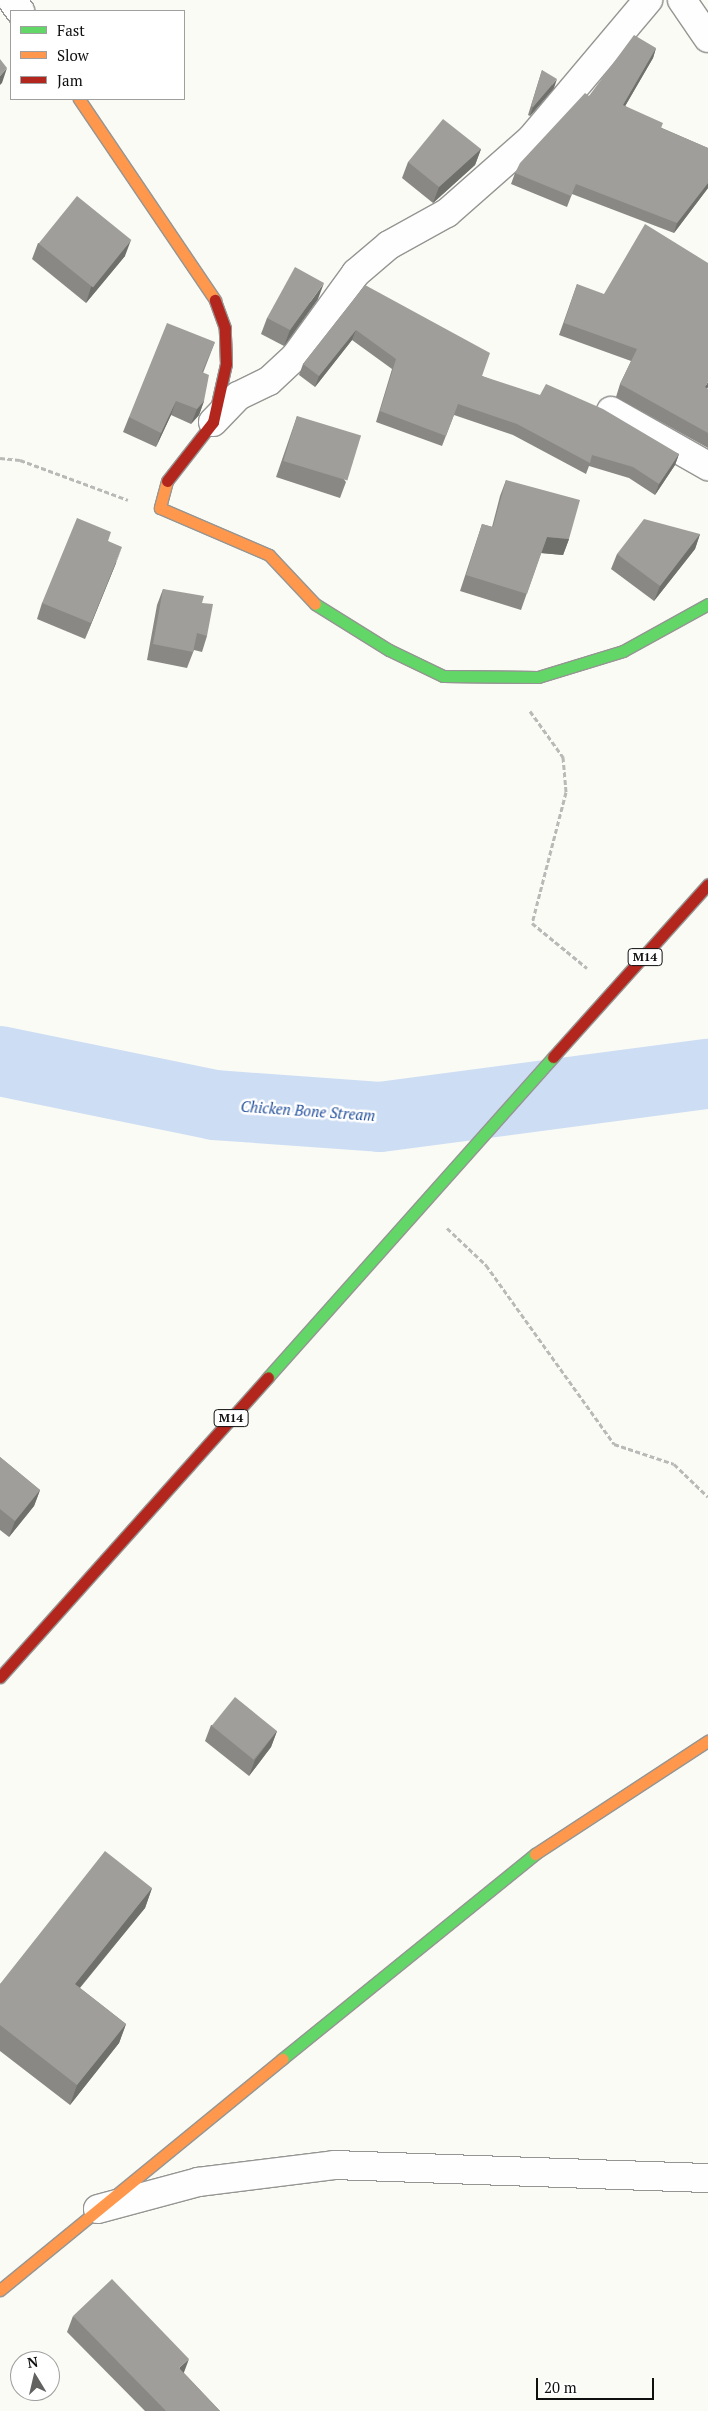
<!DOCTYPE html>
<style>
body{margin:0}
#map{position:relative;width:708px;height:2411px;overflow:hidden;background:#fbfbf5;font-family:"PT Serif",serif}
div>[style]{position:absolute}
.river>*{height:70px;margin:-35px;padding:0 35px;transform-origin:35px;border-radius:35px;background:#cddef4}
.path>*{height:3px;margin-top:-1.5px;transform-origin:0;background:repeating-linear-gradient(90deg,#b9b9b8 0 5px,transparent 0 7.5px)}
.roads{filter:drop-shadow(1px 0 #959593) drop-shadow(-1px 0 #959593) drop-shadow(0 1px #959593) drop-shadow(0 -1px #959593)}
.street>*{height:28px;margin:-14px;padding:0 14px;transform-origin:14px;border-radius:14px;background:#fefefe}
.fast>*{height:11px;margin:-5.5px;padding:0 5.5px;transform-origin:5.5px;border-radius:5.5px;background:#63d668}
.slow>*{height:11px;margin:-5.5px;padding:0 5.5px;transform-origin:5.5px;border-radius:5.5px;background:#ff974d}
.jam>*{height:11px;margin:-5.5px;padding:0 5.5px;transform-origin:5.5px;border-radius:5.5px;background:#b3261e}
.wall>*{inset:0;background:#898884}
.shaded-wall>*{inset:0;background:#6f6f6c}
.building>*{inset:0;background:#9f9e9a;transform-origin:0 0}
span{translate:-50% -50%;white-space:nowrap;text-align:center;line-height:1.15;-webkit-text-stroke:5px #fff;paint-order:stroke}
.shield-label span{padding:1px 4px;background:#fff;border:1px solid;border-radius:4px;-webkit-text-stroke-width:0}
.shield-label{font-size:12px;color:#0f0f0f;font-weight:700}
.water-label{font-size:15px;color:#1f4d9b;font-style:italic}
.legend{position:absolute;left:10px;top:10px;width:175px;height:90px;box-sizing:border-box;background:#fff;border:1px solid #9f9f9f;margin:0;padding:6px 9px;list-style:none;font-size:15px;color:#0f0f0f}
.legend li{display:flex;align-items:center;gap:10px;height:25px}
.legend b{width:25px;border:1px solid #9f9f9f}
.north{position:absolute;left:10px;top:2351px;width:50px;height:50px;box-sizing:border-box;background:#fff;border:1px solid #9f9f9f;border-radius:50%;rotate:351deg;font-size:14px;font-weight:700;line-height:20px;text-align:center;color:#0f0f0f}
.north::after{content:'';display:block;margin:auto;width:18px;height:22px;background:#626260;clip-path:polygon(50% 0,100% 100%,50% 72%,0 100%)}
.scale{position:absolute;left:536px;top:2378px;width:118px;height:22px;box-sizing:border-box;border:2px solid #0f0f0f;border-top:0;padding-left:6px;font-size:15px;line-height:18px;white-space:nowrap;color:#0f0f0f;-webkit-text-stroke:4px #fff;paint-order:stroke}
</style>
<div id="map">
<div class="river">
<i style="left:0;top:1061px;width:218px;rotate:11.6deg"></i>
<i style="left:214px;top:1105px;width:166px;rotate:4.1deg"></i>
<i style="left:380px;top:1117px;width:331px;rotate:-7.5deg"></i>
</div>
<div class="path">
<i style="left:0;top:458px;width:20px;rotate:6deg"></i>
<i style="left:20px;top:460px;width:115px;rotate:20.3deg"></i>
<i style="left:530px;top:711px;width:57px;rotate:54.3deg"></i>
<i style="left:563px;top:757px;width:35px;rotate:85deg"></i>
<i style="left:566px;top:792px;width:135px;rotate:104.5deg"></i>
<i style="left:532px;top:923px;width:71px;rotate:39.3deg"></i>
<i style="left:447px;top:1228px;width:54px;rotate:43.5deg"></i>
<i style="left:486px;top:1265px;width:220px;rotate:54.4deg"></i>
<i style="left:614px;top:1444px;width:63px;rotate:18.4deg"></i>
<i style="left:674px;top:1464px;width:47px;rotate:44.1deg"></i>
</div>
<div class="roads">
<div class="street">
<i style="left:12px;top:0;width:14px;rotate:54deg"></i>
<i style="left:682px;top:0;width:46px;rotate:55.6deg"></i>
<i style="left:611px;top:411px;width:112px;rotate:29.6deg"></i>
<i style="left:213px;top:422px;width:36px;rotate:-46deg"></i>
<i style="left:238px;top:396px;width:34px;rotate:-26deg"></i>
<i style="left:269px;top:381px;width:35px;rotate:-43deg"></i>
<i style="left:295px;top:357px;width:104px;rotate:-54deg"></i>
<i style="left:356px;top:273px;width:43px;rotate:-40.3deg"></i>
<i style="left:389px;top:245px;width:66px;rotate:-28.9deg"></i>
<i style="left:447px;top:213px;width:112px;rotate:-41.4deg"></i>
<i style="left:531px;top:139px;width:182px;rotate:-49.9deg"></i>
<i style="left:98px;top:2209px;width:104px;rotate:-15.1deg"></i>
<i style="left:198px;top:2182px;width:137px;rotate:-7.1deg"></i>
<i style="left:334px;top:2165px;width:374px;rotate:2deg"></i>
</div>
<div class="fast">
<i style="left:315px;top:604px;width:87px;rotate:31.9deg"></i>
<i style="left:389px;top:650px;width:60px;rotate:25.7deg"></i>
<i style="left:443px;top:676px;width:95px;rotate:0.6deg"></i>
<i style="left:538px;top:677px;width:89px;rotate:-17deg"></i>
<i style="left:623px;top:651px;width:97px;rotate:-28.9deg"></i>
<i style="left:268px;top:1377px;width:429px;rotate:-48.3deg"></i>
<i style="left:282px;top:2059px;width:326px;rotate:-39deg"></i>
</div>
<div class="slow">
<i style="left:79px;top:99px;width:243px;rotate:55.9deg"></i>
<i style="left:167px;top:481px;width:28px;rotate:105deg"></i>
<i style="left:160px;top:508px;width:119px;rotate:23.3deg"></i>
<i style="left:269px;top:555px;width:67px;rotate:46.8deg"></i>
<i style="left:535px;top:1854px;width:207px;rotate:-33.2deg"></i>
<i style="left:0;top:2290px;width:365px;rotate:-39.3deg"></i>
</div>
<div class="jam">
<i style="left:167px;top:481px;width:75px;rotate:-52.1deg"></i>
<i style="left:213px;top:422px;width:59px;rotate:-77.4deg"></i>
<i style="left:226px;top:364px;width:36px;rotate:-92deg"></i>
<i style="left:225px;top:328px;width:30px;rotate:-110deg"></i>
<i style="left:553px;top:1057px;width:232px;rotate:-48.1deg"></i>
<i style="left:0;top:1677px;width:402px;rotate:-48.2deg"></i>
</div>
</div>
<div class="wall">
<i style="clip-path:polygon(656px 48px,653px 58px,625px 106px,662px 128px,708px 148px,708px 188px,674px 233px,572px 194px,567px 207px,511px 184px,515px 173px,589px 96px)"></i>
<i style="clip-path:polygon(542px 70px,554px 88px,530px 116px,528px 115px)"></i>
<i style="clip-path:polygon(481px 149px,475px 165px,433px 203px,402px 178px,408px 162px)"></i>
<i style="clip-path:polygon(38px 243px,125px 256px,86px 303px,32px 259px)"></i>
<i style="clip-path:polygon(577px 284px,708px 387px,707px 389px,708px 389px,708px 448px,616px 397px,620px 384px,631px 361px,559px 335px)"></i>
<i style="clip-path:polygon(365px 285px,482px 376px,679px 454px,675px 465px,655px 495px,629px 478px,589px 466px,586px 474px,513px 435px,454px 415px,442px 446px,376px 422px,392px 369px,352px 340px,315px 387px,299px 375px,303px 364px)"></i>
<i style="clip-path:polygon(318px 299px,284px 346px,261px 334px,267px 318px)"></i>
<i style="clip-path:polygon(215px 342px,203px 373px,204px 401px,199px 415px,191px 424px,171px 415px,156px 447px,123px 432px,129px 417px)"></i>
<i style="clip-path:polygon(297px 416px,346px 482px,340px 498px,276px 477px)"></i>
<i style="clip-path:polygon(506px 480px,569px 539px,563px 555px,541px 553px,521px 610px,460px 591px,482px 524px,492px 527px,500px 496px)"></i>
<i style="clip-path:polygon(700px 534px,695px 549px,654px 601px,611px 569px,617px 554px)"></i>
<i style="clip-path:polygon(108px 541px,116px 563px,85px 639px,37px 619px,42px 603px)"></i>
<i style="clip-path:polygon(163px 589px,202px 603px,207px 636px,202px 652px,194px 650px,187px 668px,147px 660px,157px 605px)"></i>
<i style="clip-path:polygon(0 1457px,40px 1490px,34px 1506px,9px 1537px,0 1530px)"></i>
<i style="clip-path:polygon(211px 1725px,277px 1731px,271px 1747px,249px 1776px,205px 1741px)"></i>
<i style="clip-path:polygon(152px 1888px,145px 1908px,80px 1988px,126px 2024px,119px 2043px,70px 2105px,0 2051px,0 1984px)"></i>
<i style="clip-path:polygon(73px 2316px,184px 2373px,220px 2411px,145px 2411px,67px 2332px)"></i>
</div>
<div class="shaded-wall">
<i style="clip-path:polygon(656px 48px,653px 58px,620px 115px,623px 105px)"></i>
<i style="clip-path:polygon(7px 68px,2px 83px,0 85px,0 76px)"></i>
<i style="clip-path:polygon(557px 79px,554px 88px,530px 116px,533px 107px)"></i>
<i style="clip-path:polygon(481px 149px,475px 165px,433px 203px,439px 187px)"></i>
<i style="clip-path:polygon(708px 183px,708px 188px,674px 233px,677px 223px)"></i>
<i style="clip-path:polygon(131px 240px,125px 256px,86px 303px,91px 287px)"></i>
<i style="clip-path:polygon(324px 283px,318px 299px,284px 346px,290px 330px)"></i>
<i style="clip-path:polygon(356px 330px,352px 340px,315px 387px,319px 376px)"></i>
<i style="clip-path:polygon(708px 382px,708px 387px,700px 400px,705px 387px)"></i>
<i style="clip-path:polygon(176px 401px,171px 415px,156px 447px,161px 433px)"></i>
<i style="clip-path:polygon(204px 401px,199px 415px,191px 424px,197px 409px)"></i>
<i style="clip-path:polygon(679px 454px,675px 465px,655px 495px,659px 484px)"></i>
<i style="clip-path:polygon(700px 534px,695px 549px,654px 601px,660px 586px)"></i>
<i style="clip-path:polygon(547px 537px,569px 539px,563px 555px,541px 553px)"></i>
<i style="clip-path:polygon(122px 547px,116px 563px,85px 639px,91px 623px)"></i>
<i style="clip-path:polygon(40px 1490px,34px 1506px,9px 1537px,15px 1521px)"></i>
<i style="clip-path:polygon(277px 1731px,271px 1747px,249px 1776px,255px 1760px)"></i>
<i style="clip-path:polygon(152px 1888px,145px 1908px,67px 2003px,75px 1984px)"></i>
<i style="clip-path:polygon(126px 2024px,119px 2043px,70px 2105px,77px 2085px)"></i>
<i style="clip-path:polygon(189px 2359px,183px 2375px,179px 2368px)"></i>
</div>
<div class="building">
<i style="clip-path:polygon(634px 35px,656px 48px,623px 105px,663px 123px,661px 128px,708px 148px,708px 183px,677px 223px,576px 184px,571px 196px,515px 173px,520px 163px,585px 93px,589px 96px)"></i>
<i style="clip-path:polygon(0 59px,7px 68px,0 76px)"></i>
<i style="clip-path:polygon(542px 70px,557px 79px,533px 107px,531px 106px)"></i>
<i style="clip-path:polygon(443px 119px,481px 149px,439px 187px,408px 162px)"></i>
<i style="left:77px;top:196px;width:70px;height:61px;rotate:39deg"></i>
<i style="clip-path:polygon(645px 224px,708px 263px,708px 382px,705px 387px,708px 389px,708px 433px,620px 384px,637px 349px,564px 323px,577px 284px,604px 294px)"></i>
<i style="clip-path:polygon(295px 267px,324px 283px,290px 330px,267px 318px)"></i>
<i style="clip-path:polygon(365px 285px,490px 353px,482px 376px,540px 395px,546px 384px,603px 409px,679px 454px,659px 484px,633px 467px,592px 455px,590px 463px,517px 424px,458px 404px,446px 436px,380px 411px,396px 359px,356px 330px,319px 376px,303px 364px)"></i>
<i style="clip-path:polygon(167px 323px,215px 342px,202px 372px,209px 375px,204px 401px,197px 409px,176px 401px,161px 433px,129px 417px)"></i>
<i style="left:297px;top:416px;width:67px;height:47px;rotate:17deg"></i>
<i style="clip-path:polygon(506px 480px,580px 500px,569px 539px,547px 537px,527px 594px,466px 575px,482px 524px,493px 527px)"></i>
<i style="clip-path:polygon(77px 518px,111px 532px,108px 541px,122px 547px,91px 623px,42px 603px)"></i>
<i style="clip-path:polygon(644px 519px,700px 534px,660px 586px,617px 554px)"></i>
<i style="clip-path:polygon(163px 589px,204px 596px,202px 603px,213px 604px,207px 636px,197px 633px,193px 652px,153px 644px)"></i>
<i style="clip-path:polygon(0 1457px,40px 1490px,15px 1521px,0 1509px)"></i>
<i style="left:235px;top:1697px;width:54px;height:37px;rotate:39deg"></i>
<i style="clip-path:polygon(105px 1851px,152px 1888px,75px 1984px,126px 2024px,77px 2085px,0 2025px,0 1984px)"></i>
<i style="clip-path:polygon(112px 2279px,189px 2359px,179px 2368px,220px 2411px,166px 2411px,73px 2316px)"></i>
</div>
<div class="shield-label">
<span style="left:645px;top:957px">M14</span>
<span style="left:231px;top:1418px">M14</span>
</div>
<div class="water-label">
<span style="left:308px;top:1111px;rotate:4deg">Chicken Bone Stream</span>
</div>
<ul class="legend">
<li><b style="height:6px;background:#63d668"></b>Fast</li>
<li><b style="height:6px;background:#ff974d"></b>Slow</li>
<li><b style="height:6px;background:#b3261e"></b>Jam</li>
</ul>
<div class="north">N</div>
<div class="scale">20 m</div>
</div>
